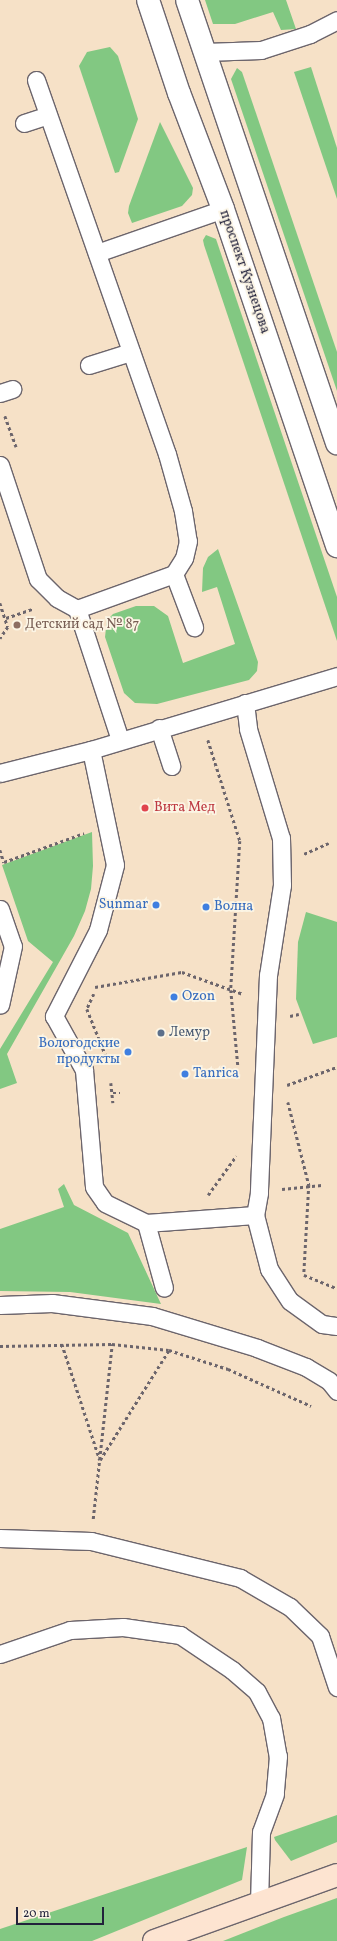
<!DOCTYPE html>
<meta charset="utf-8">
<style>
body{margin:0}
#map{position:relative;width:337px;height:1941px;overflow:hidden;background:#f6e1c7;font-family:Vollkorn,serif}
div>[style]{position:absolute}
.green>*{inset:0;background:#82c882}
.path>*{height:2.5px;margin-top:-1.25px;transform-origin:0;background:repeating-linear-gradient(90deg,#6c656c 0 3px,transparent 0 6px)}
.roads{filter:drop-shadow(1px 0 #6c656c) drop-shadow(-1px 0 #6c656c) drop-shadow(0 1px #6c656c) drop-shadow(0 -1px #6c656c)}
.lane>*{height:17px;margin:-8.5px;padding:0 8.5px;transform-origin:8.5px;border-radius:8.5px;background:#fff}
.street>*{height:22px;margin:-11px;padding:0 11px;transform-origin:11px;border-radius:11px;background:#fff}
.secondary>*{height:22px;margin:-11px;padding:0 11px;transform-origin:11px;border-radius:11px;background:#fde4d1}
.dots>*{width:11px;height:11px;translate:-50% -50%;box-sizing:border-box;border:2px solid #fcf5e5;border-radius:50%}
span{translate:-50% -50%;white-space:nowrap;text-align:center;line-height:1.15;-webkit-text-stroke:3.5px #fcf5e5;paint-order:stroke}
.street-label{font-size:14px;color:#22223b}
.education-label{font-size:14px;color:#785e54}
.left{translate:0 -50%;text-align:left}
.health-label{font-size:14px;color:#be3a42}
.shop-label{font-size:14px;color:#366cbe}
.right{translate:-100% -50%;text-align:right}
.service-label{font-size:14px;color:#4e5e75}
.scale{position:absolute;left:16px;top:1907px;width:88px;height:18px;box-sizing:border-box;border:2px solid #22223b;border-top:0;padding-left:5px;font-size:12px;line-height:14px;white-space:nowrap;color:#22223b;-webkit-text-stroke:3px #fcf5e5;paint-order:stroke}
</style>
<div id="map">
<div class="green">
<i style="clip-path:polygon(205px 0,286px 0,296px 29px,281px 30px,273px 12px,235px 24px,213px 24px)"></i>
<i style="clip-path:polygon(110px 47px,118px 56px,138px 119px,119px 172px,115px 173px,79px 66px,87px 52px)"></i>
<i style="clip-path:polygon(311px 67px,337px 148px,337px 199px,294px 72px)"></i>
<i style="clip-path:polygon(237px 68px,242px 72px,337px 352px,337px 391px,231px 79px)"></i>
<i style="clip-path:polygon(160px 122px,193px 188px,192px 195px,182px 206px,132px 223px,128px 213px,129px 206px)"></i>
<i style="clip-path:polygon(206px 235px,216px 239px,337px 597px,337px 641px,204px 245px,203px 240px)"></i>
<i style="clip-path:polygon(218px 549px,258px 662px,257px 671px,249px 680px,195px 694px,157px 704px,135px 703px,124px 693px,105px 637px,107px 620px,113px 614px,136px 606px,154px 606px,168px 616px,183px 663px,235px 644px,217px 587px,202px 592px,203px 568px,208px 557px)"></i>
<i style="clip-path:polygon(92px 832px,93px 866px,91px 889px,85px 911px,74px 936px,7px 1054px,17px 1083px,0 1089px,0 1049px,53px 962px,28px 941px,2px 865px)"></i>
<i style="clip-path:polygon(306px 912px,337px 922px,337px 1037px,313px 1044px,296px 999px,298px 942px)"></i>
<i style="clip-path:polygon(64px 1184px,74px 1205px,128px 1233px,161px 1304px,70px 1292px,0 1291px,0 1229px,64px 1207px,58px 1189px)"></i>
<i style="clip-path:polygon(337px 1815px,337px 1842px,291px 1861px,275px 1840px,274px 1837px)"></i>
<i style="clip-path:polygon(247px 1847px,242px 1880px,92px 1941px,0 1941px,0 1929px)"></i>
<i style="clip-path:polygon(337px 1898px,337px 1941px,223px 1941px,284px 1917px)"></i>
</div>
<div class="path">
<i style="left:5px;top:416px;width:33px;rotate:70deg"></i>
<i style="left:0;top:603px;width:25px;rotate:72deg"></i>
<i style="left:8px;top:627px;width:14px;rotate:124deg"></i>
<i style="left:6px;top:618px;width:28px;rotate:-19deg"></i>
<i style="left:208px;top:740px;width:106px;rotate:72.4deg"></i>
<i style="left:240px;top:841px;width:149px;rotate:93.5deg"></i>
<i style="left:231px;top:990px;width:76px;rotate:84.7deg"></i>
<i style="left:0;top:850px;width:13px;rotate:72deg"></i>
<i style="left:4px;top:862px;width:85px;rotate:-19.9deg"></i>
<i style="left:304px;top:854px;width:27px;rotate:-24deg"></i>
<i style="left:95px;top:987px;width:88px;rotate:-9.8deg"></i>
<i style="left:182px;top:972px;width:65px;rotate:19.8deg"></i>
<i style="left:94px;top:994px;width:17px;rotate:115deg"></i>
<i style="left:87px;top:1009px;width:51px;rotate:68deg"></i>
<i style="left:290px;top:1016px;width:9px;rotate:-13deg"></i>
<i style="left:111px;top:1083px;width:20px;rotate:84deg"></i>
<i style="left:287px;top:1085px;width:53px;rotate:-19.8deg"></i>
<i style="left:113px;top:1093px;width:7px"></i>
<i style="left:288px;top:1102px;width:86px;rotate:75.8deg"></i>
<i style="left:309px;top:1185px;width:90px;rotate:93.2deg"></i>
<i style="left:304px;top:1275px;width:35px;rotate:22deg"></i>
<i style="left:282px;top:1189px;width:40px;rotate:-5.7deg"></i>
<i style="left:208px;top:1195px;width:48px;rotate:-54.3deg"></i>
<i style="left:62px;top:1344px;width:122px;rotate:71.9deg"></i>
<i style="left:100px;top:1460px;width:130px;rotate:-57.9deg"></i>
<i style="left:0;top:1346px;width:112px;rotate:-1deg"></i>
<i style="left:112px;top:1344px;width:57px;rotate:6deg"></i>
<i style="left:169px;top:1350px;width:62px;rotate:17.9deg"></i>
<i style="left:228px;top:1369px;width:91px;rotate:24deg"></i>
<i style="left:93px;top:1519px;width:176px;rotate:-83.8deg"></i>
</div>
<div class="roads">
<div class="lane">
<i style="left:205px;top:52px;width:56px;rotate:-2deg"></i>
<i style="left:261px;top:50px;width:52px;rotate:-18.1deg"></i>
<i style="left:310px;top:34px;width:30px;rotate:-27deg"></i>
<i style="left:36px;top:80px;width:396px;rotate:70.7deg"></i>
<i style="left:167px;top:454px;width:59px;rotate:74.3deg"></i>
<i style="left:183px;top:511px;width:30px;rotate:81deg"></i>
<i style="left:188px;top:541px;width:17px;rotate:103deg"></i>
<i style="left:184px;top:558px;width:19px;rotate:122deg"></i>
<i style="left:174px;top:574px;width:57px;rotate:69.3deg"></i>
<i style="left:24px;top:123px;width:25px;rotate:-18deg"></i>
<i style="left:97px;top:253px;width:133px;rotate:-19.2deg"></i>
<i style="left:89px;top:365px;width:44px;rotate:-17.2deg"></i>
<i style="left:0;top:393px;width:13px;rotate:-18deg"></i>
<i style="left:0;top:465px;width:120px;rotate:71.6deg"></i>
<i style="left:38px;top:579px;width:27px;rotate:45deg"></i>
<i style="left:57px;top:598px;width:23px;rotate:29deg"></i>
<i style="left:77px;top:609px;width:138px;rotate:71.8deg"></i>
<i style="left:77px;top:609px;width:103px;rotate:-19.8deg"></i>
<i style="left:245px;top:703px;width:26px;rotate:83deg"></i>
<i style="left:248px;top:729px;width:114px;rotate:73.2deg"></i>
<i style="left:281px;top:838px;width:47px;rotate:88.8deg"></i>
<i style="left:282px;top:885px;width:91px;rotate:98.8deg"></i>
<i style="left:268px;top:975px;width:218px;rotate:92.4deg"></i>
<i style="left:259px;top:1193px;width:22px;rotate:100deg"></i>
<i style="left:159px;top:728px;width:40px;rotate:72deg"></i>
<i style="left:91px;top:750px;width:117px;rotate:78.2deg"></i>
<i style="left:115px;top:865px;width:67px;rotate:104.7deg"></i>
<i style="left:98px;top:930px;width:97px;rotate:117.1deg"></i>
<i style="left:54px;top:1016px;width:62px;rotate:60.9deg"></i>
<i style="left:84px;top:1070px;width:117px;rotate:85.1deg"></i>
<i style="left:94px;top:1187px;width:19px;rotate:55deg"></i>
<i style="left:105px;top:1203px;width:46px;rotate:26deg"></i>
<i style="left:146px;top:1223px;width:109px;rotate:-4.2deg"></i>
<i style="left:255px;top:1215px;width:56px;rotate:75.5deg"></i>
<i style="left:269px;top:1269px;width:38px;rotate:57deg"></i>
<i style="left:290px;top:1301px;width:39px;rotate:36deg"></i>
<i style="left:322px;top:1324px;width:15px;rotate:8deg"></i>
<i style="left:0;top:773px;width:94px;rotate:-14.2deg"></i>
<i style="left:91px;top:750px;width:257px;rotate:-16.7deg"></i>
<i style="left:0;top:909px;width:39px;rotate:71deg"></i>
<i style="left:13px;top:946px;width:60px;rotate:102.4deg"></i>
<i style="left:146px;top:1223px;width:67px;rotate:74.5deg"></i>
<i style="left:0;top:1305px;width:52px;rotate:-2.2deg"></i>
<i style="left:52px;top:1303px;width:101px;rotate:7.4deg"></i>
<i style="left:152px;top:1316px;width:110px;rotate:16.9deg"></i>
<i style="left:257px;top:1348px;width:53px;rotate:21.2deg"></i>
<i style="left:306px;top:1367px;width:27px;rotate:31deg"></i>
<i style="left:329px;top:1381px;width:13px;rotate:51deg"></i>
<i style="left:0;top:1538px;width:91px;rotate:1.9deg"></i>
<i style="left:91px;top:1541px;width:154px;rotate:13.9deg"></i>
<i style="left:240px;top:1578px;width:58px;rotate:30.1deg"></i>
<i style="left:290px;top:1607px;width:42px;rotate:44deg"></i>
<i style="left:320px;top:1636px;width:54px;rotate:71.6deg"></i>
<i style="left:0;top:1654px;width:74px;rotate:-18.9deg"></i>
<i style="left:70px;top:1630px;width:53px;rotate:-3.2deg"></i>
<i style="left:123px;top:1627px;width:58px;rotate:8deg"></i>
<i style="left:180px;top:1635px;width:63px;rotate:33.9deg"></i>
<i style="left:232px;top:1670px;width:33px;rotate:41deg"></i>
<i style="left:257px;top:1692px;width:30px;rotate:62deg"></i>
<i style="left:271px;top:1718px;width:39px;rotate:80deg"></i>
<i style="left:278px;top:1756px;width:38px;rotate:95deg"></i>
<i style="left:275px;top:1794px;width:40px;rotate:110.2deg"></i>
<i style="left:261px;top:1832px;width:70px;rotate:91.6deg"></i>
</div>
<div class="street">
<i style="left:148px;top:0;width:98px;rotate:71.6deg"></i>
<i style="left:179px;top:93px;width:124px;rotate:69.2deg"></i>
<i style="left:223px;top:209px;width:356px;rotate:71.3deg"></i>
<i style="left:187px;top:0;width:468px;rotate:71.3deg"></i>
</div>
<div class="secondary">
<i style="left:154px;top:1941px;width:195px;rotate:-19.8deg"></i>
</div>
</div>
<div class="dots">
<i style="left:17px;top:625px;background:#8d6e63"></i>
<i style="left:145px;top:808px;background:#e0444e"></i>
<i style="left:156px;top:905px;background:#3f7fe0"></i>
<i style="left:206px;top:907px;background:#3f7fe0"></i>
<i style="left:174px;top:997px;background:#3f7fe0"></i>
<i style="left:161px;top:1033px;background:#5c6f8a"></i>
<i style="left:128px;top:1052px;background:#3f7fe0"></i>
<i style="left:185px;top:1074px;background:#3f7fe0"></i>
</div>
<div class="street-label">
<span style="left:244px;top:272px;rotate:71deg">проспект Кузнецова</span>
</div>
<div class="education-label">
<span class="left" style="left:25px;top:625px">Детский сад № 87</span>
</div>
<div class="health-label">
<span class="left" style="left:154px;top:808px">Вита Мед</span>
</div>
<div class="shop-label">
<span class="right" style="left:148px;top:905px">Sunmar</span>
<span class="left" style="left:214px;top:907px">Волна</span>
<span class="left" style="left:182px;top:997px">Ozon</span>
<span class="right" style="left:120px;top:1052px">Вологодские<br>продукты</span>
<span class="left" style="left:193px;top:1074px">Tanrica</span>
</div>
<div class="service-label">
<span class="left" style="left:169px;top:1033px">Лемур</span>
</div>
<div class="scale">20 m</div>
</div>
